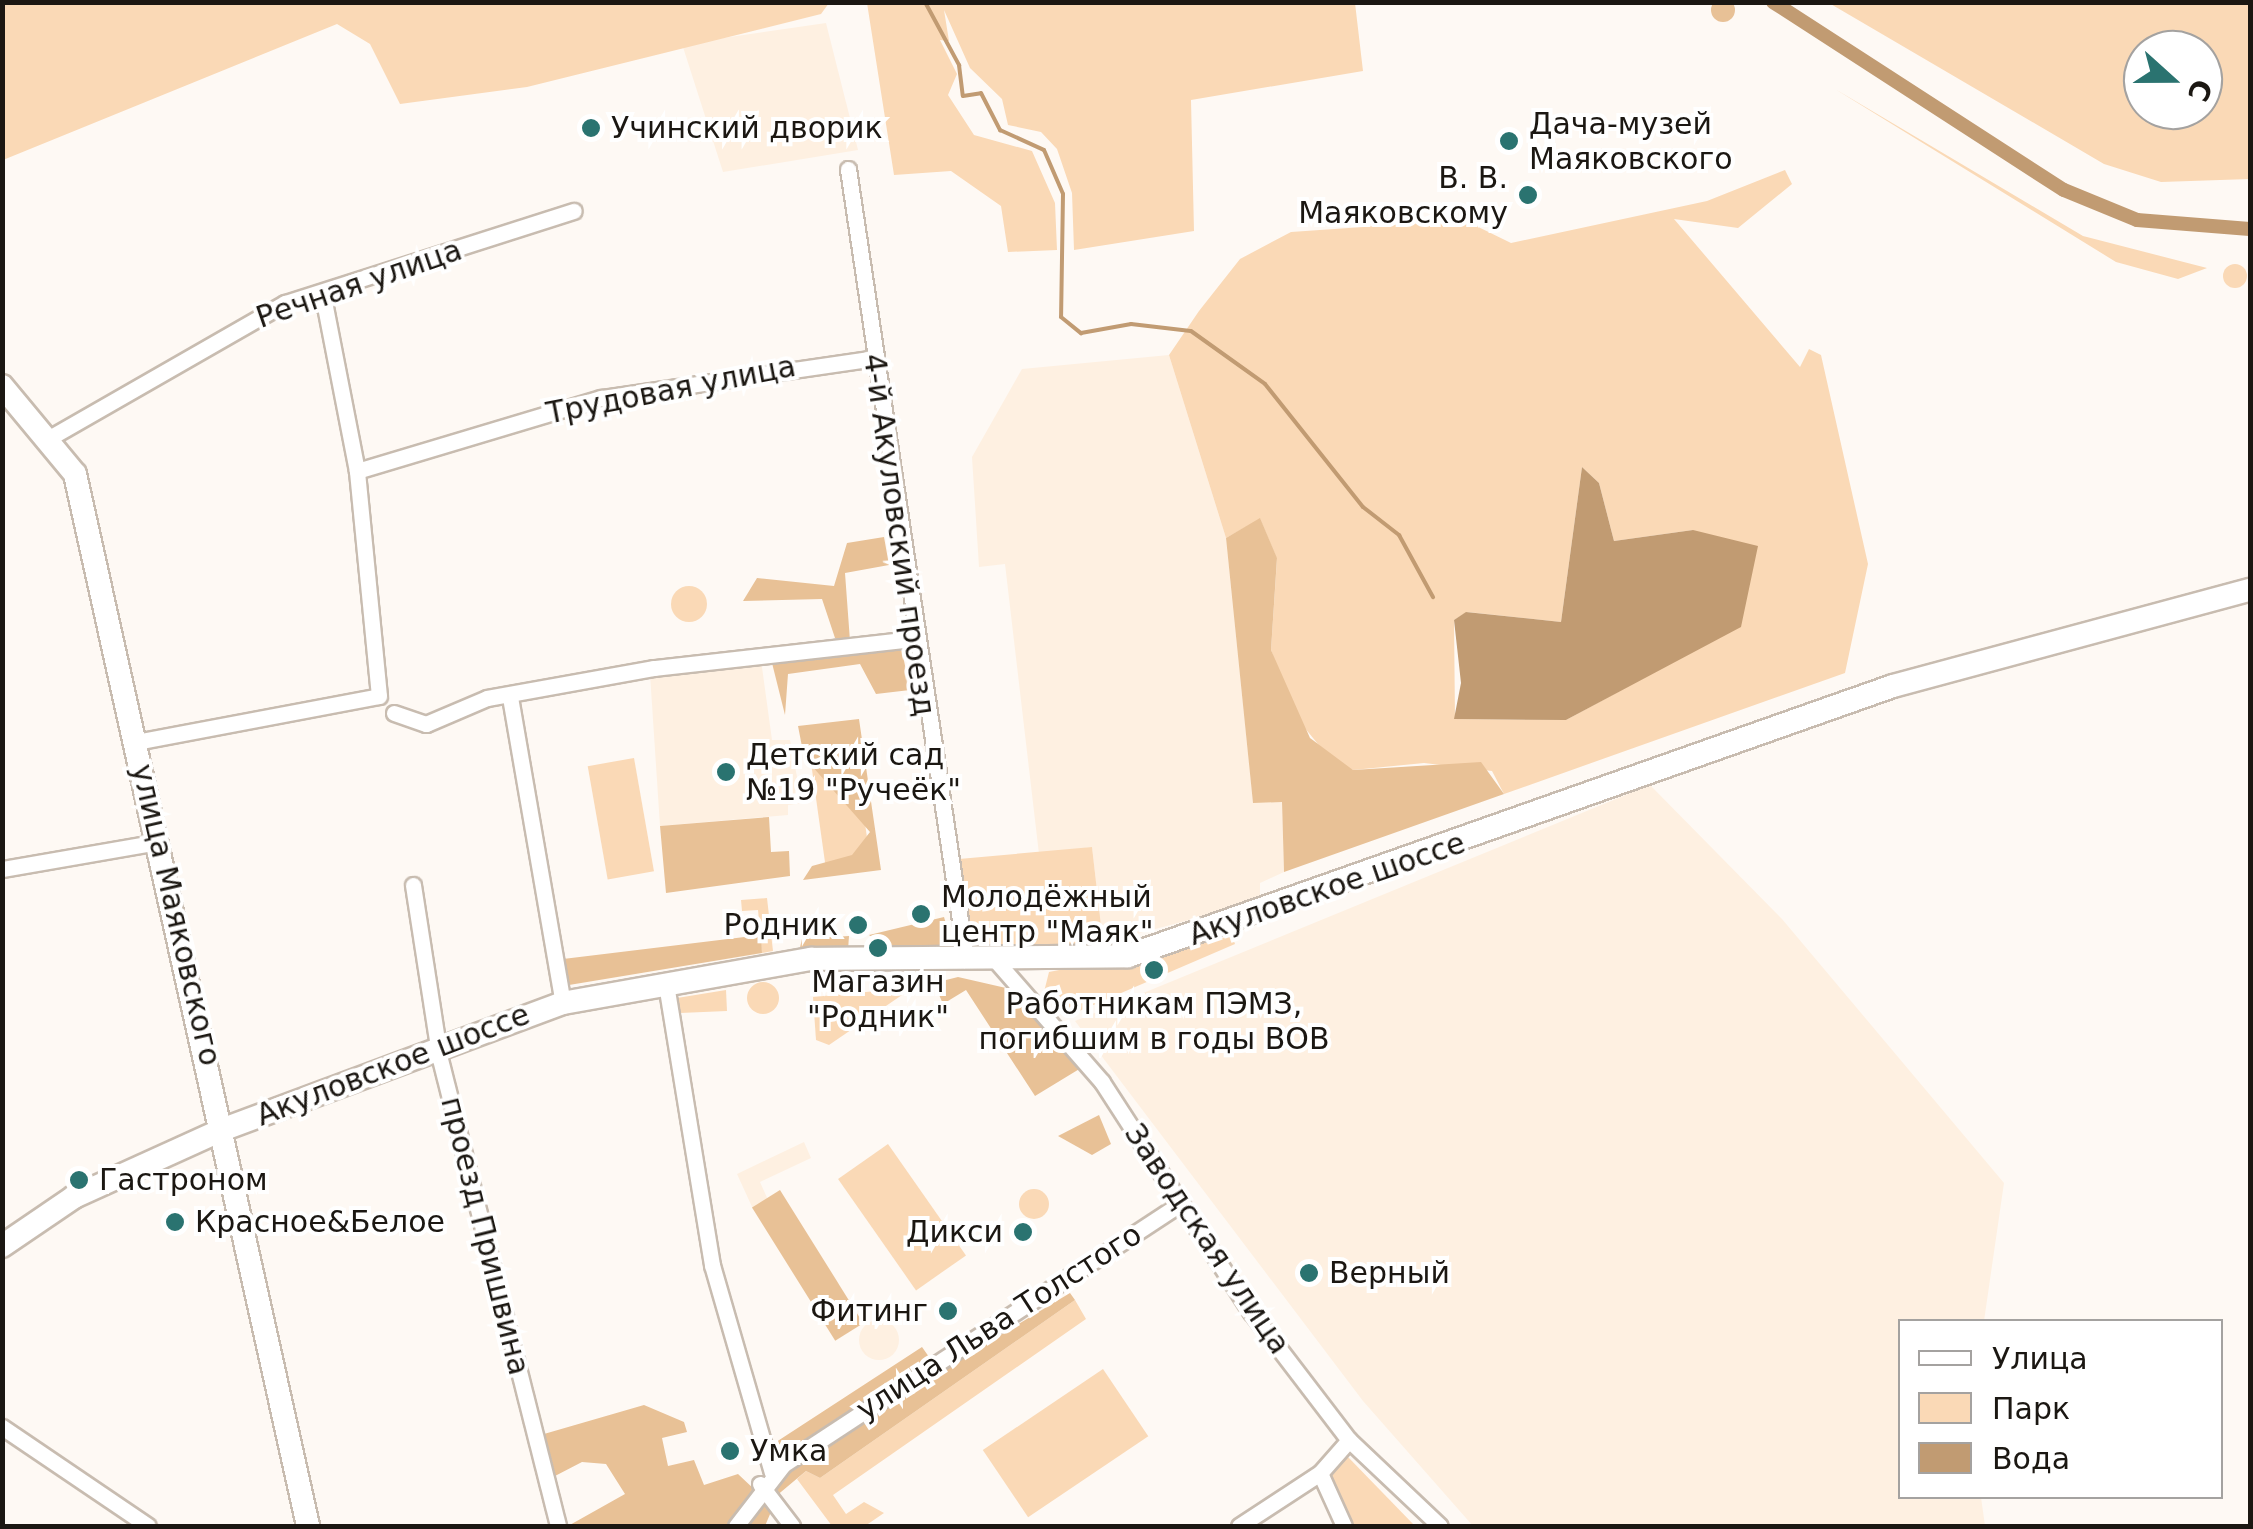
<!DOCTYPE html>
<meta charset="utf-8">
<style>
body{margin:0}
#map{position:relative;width:2253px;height:1529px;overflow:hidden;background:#fef9f4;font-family:"DejaVu Sans",sans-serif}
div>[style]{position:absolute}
.built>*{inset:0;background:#fef0e1}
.round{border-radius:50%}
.green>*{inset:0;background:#fad9b6;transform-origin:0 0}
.forest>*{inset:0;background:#e8c196;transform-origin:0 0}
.water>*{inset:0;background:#c19b72}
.stream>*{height:4px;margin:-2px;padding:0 2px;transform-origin:2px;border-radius:2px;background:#c19b72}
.canal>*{height:14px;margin:-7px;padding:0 7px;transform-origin:7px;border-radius:7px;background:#c19b72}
.roads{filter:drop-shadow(2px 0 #c8bcb0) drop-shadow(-2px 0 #c8bcb0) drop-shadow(0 2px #c8bcb0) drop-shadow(0 -2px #c8bcb0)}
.street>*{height:15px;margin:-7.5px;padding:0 7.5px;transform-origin:7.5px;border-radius:7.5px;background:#fff}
.secondary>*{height:22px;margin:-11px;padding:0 11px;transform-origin:11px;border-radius:11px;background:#fff}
.dots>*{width:28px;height:28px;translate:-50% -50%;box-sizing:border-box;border:5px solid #fff;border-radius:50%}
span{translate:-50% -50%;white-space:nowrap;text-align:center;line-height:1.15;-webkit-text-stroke:8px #fff;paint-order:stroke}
.poi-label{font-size:30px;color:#1b1712}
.left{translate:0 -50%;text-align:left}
.right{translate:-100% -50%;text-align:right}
.street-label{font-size:30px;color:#1b1712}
.frame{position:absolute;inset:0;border:5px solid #1b1712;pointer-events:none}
.legend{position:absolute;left:1898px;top:1319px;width:325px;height:180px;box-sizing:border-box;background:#fff;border:2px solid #a4a2a0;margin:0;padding:12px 18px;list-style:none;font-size:30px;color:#1b1712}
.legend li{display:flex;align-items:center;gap:20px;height:50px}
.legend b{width:50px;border:2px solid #a4a2a0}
.north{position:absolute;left:2123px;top:30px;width:100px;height:100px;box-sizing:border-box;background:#fff;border:2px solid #a4a2a0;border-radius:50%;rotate:111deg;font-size:28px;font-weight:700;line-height:40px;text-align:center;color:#1b1712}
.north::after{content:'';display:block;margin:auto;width:35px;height:45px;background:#2a7370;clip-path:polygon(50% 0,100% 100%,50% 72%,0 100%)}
</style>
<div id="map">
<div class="built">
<i style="clip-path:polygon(826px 23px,858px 150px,723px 172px,682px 44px)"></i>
<i style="clip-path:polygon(1169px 355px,1226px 538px,1253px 802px,1282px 801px,1284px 872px,1260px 883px,1260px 901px,1103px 943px,1092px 847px,1039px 854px,1005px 564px,979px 567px,972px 457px,1022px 369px)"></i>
<i style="clip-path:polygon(761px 660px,772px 740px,790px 740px,802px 803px,788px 805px,788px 815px,660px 826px,650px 674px)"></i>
<i style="clip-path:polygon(1650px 785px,1782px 919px,2004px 1183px,1984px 1321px,1900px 1322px,1900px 1496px,1981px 1497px,1985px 1526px,1473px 1526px,1363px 1401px,1075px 1021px)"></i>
<i style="clip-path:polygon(804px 1142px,811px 1158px,760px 1182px,769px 1202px,753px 1209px,737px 1174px)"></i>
<i class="round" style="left:859px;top:1320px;width:40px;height:40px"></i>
</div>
<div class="green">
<i style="clip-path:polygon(3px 2px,829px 2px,829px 3px,821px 14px,527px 87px,400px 104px,370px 44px,337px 24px,3px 160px)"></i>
<i style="clip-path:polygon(867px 3px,1355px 3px,1363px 71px,1191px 100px,1194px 231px,1074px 250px,1072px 193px,1057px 149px,1041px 132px,1008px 125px,1002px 99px,970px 68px,944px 10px,949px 41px,940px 40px,957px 74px,948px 95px,974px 135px,1032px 151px,1055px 203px,1057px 250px,1008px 252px,1001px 206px,951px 171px,894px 175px)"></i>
<i style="clip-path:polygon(evenodd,1829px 3px,2250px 3px,2250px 179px,2161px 182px,2104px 164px,1829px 3px,2143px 50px,2203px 50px,2203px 110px,2143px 110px,2143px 50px)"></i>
<i style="clip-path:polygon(1835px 89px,2083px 236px,2207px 268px,2178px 279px,2116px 262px)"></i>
<i style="clip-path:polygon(evenodd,1785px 170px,1792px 184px,1738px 228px,1674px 219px,1800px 367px,1809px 349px,1821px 355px,1868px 564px,1845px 673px,1504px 794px,1492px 771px,1424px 763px,1353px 770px,1331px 760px,1295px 716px,1271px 650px,1277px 559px,1260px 519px,1226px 538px,1169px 355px,1199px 311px,1240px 259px,1291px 232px,1464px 220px,1511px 243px,1707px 201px,1785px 170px,1582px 467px,1599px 483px,1614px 541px,1693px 530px,1614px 694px,1566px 720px,1455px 719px,1454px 620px,1467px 612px,1561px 622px,1582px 467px)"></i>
<i class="round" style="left:2223px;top:264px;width:24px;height:24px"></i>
<i class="round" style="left:671px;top:586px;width:36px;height:36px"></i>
<i style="left:852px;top:731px;width:128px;height:45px;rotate:82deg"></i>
<i style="left:634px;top:758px;width:115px;height:47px;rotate:80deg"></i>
<i style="clip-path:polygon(1092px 847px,1103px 943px,1001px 953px,970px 934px,959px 859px)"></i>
<i style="clip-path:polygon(767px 898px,773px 951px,762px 953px,758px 910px,742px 911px,741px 900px)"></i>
<i style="clip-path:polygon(1232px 936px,1235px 944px,1070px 1015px,1044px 992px,1049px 972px)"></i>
<i class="round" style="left:747px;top:982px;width:32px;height:32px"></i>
<i style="clip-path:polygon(726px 990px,727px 1011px,680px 1013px,677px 998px)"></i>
<i style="clip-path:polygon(887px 990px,902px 995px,829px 1045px,816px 1040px,813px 997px)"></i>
<i style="left:888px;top:1144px;width:136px;height:61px;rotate:55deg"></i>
<i class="round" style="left:1019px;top:1189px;width:30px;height:30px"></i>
<i style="clip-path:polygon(1075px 1300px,1086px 1319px,833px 1495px,846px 1514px,864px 1502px,884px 1513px,865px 1526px,832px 1526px,797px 1479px,806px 1471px,820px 1478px)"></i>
<i style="left:1103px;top:1369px;width:81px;height:145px;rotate:56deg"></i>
<i style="clip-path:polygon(1348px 1457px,1415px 1526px,1353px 1526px,1329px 1474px)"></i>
</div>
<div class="forest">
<i class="round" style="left:1711px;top:-2px;width:24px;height:24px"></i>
<i style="clip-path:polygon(1260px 518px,1277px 558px,1271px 650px,1310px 738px,1353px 770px,1481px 762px,1504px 794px,1284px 872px,1282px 802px,1253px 803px,1226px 538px)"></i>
<i style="clip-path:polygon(884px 537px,889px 565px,845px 573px,850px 641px,835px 638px,822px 599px,743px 601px,757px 578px,834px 586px,847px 543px)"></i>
<i style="clip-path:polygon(889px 645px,902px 651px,910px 690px,876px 694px,860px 664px,788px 674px,785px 715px,771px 659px)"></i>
<i style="clip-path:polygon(859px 719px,881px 870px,803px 880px,812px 866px,852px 855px,870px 832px,804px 757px,798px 726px)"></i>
<i style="clip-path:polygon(769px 817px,771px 852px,789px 851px,790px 876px,666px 893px,660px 826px)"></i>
<i style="clip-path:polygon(944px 917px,953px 948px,883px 946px,869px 935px)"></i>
<i style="clip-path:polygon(761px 935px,762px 953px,569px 985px,563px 959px)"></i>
<i style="clip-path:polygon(849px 936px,848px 950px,798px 956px,802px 939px)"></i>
<i style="clip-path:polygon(958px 977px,1006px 988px,1081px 1068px,1035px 1096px,966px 990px,943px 1004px,934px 983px)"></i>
<i style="clip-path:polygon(1099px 1115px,1111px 1144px,1092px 1155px,1058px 1136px)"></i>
<i style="left:780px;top:1190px;width:157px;height:33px;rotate:58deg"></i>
<i style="clip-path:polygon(1070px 1293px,1075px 1300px,820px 1478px,806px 1471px,775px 1497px,766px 1476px,784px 1464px,770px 1446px,922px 1347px,934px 1364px,805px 1452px)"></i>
<i style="clip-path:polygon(644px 1405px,684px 1422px,687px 1432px,662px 1438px,668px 1466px,694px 1460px,704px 1485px,738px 1474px,773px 1507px,765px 1526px,568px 1526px,625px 1494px,606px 1464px,582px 1462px,555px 1476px,544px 1434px)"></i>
</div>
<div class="water">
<i style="clip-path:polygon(1582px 467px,1599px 483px,1614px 541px,1693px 530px,1758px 546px,1741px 627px,1566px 720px,1454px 719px,1461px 683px,1454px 620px,1466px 612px,1561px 622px)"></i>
</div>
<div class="stream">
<i style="left:925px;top:2px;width:72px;rotate:61.6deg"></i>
<i style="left:959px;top:65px;width:31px;rotate:83deg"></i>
<i style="left:963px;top:96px;width:18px;rotate:-9deg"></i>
<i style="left:981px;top:93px;width:42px;rotate:62.8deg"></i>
<i style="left:1000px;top:130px;width:48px;rotate:24.4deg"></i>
<i style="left:1044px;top:150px;width:48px;rotate:66.6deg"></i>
<i style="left:1063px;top:194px;width:123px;rotate:90.9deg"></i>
<i style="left:1061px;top:317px;width:26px;rotate:39deg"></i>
<i style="left:1081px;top:333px;width:51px;rotate:-10.2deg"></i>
<i style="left:1131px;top:324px;width:60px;rotate:6.7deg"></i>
<i style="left:1191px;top:331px;width:91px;rotate:35.6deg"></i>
<i style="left:1265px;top:384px;width:157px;rotate:51.5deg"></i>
<i style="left:1363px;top:507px;width:46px;rotate:37.9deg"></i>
<i style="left:1399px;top:535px;width:71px;rotate:61.3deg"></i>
</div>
<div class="canal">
<i style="left:1773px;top:2px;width:346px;rotate:32.9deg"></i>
<i style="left:2064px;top:190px;width:79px;rotate:22.3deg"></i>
<i style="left:2137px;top:220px;width:113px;rotate:4.6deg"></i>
</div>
<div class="roads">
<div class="street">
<i style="left:848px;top:169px;width:800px;rotate:81.52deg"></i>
<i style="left:51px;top:437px;width:270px;rotate:-29.8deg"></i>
<i style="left:285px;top:303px;width:303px;rotate:-17.7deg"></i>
<i style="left:357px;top:471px;width:255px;rotate:-16.7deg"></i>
<i style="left:601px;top:398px;width:276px;rotate:-8.3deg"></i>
<i style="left:510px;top:697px;width:311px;rotate:80.2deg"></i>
<i style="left:394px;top:713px;width:34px;rotate:19deg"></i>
<i style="left:426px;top:724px;width:66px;rotate:-23.1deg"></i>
<i style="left:487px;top:698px;width:170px;rotate:-10.2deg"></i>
<i style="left:654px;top:668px;width:259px;rotate:-6.4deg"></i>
<i style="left:136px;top:742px;width:247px;rotate:-10.7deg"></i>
<i style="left:379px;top:696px;width:226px;rotate:-95.6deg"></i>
<i style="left:357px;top:471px;width:167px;rotate:-101deg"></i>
<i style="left:325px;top:307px;width:17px;rotate:-140deg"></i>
<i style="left:2px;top:869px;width:159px;rotate:-9.8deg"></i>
<i style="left:413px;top:885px;width:176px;rotate:81.2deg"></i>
<i style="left:440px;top:1059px;width:482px;rotate:75.8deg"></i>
<i style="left:997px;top:962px;width:159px;rotate:48.8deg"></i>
<i style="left:1102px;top:1082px;width:274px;rotate:57.1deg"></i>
<i style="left:1251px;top:1312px;width:161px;rotate:52.6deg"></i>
<i style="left:1349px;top:1440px;width:125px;rotate:43.4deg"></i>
<i style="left:666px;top:984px;width:285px;rotate:80.7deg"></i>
<i style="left:712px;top:1265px;width:216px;rotate:73.9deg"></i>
<i style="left:2px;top:1427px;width:176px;rotate:34.1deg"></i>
<i style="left:760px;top:1484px;width:53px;rotate:52.7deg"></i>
<i style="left:736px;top:1526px;width:78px;rotate:-52.3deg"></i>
<i style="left:784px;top:1464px;width:476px;rotate:-33.3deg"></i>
<i style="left:1239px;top:1526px;width:97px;rotate:-33.2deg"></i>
<i style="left:1344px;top:1526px;width:58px;rotate:-114.4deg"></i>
<i style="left:1320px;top:1473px;width:44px;rotate:-48.7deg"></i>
</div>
<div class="secondary">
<i style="left:2px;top:386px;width:114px;rotate:50.3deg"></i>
<i style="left:75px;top:474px;width:1077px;rotate:77.51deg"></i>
<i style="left:2px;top:1246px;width:87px;rotate:-34.2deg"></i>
<i style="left:74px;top:1197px;width:165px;rotate:-24.4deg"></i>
<i style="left:224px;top:1129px;width:362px;rotate:-20.4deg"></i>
<i style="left:563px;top:1003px;width:252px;rotate:-10.1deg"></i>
<i style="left:811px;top:959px;width:317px;rotate:-0.5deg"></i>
<i style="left:1128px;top:956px;width:811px;rotate:-19.44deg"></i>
<i style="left:1893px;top:686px;width:370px;rotate:-15.1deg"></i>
</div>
</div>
<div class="dots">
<i style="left:591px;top:128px;background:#2a7370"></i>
<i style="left:1509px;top:141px;background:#2a7370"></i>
<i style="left:1528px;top:195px;background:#2a7370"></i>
<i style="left:726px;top:772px;background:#2a7370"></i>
<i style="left:921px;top:914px;background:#2a7370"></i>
<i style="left:858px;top:925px;background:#2a7370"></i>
<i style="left:878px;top:948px;background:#2a7370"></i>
<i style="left:1154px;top:970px;background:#2a7370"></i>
<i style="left:79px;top:1180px;background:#2a7370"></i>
<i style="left:175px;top:1222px;background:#2a7370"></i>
<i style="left:1023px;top:1232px;background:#2a7370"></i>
<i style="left:1309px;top:1273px;background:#2a7370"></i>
<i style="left:948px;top:1311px;background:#2a7370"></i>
<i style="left:730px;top:1451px;background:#2a7370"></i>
</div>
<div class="poi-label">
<span class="left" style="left:1529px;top:141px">Дача-музей<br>Маяковского</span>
<span class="left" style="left:611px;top:128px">Учинский дворик</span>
<span class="right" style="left:1508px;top:195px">В. В.<br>Маяковскому</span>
<span class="left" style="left:746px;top:772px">Детский сад<br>№19 "Ручеёк"</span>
<span class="left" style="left:941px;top:914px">Молодёжный<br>центр "Маяк"</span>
<span class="right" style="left:838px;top:925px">Родник</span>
<span style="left:878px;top:999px">Магазин<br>"Родник"</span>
<span style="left:1154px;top:1021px">Работникам ПЭМЗ,<br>погибшим в годы ВОВ</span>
<span class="left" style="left:99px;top:1180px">Гастроном</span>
<span class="left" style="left:195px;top:1222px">Красное&amp;Белое</span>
<span class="right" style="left:1003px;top:1232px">Дикси</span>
<span class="left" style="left:1329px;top:1273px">Верный</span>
<span class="right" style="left:928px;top:1311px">Фитинг</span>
<span class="left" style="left:750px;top:1451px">Умка</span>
</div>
<div class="street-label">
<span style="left:359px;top:284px;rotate:-19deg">Речная улица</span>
<span style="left:671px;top:390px;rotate:-11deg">Трудовая улица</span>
<span style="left:899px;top:535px;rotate:82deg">4-й Акуловский проезд</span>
<span style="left:1327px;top:889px;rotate:-19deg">Акуловское шоссе</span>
<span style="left:176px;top:915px;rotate:77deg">улица Маяковского</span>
<span style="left:393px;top:1065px;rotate:-21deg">Акуловское шоссе</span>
<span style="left:485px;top:1236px;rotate:76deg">проезд Пришвина</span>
<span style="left:1207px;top:1239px;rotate:56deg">Заводская улица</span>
<span style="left:999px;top:1322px;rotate:-33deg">улица Льва Толстого</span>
</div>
<div class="frame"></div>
<ul class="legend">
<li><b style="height:12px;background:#fff"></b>Улица</li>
<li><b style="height:28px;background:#fad9b6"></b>Парк</li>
<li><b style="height:28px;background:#c19b72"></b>Вода</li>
</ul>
<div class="north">С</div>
</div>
